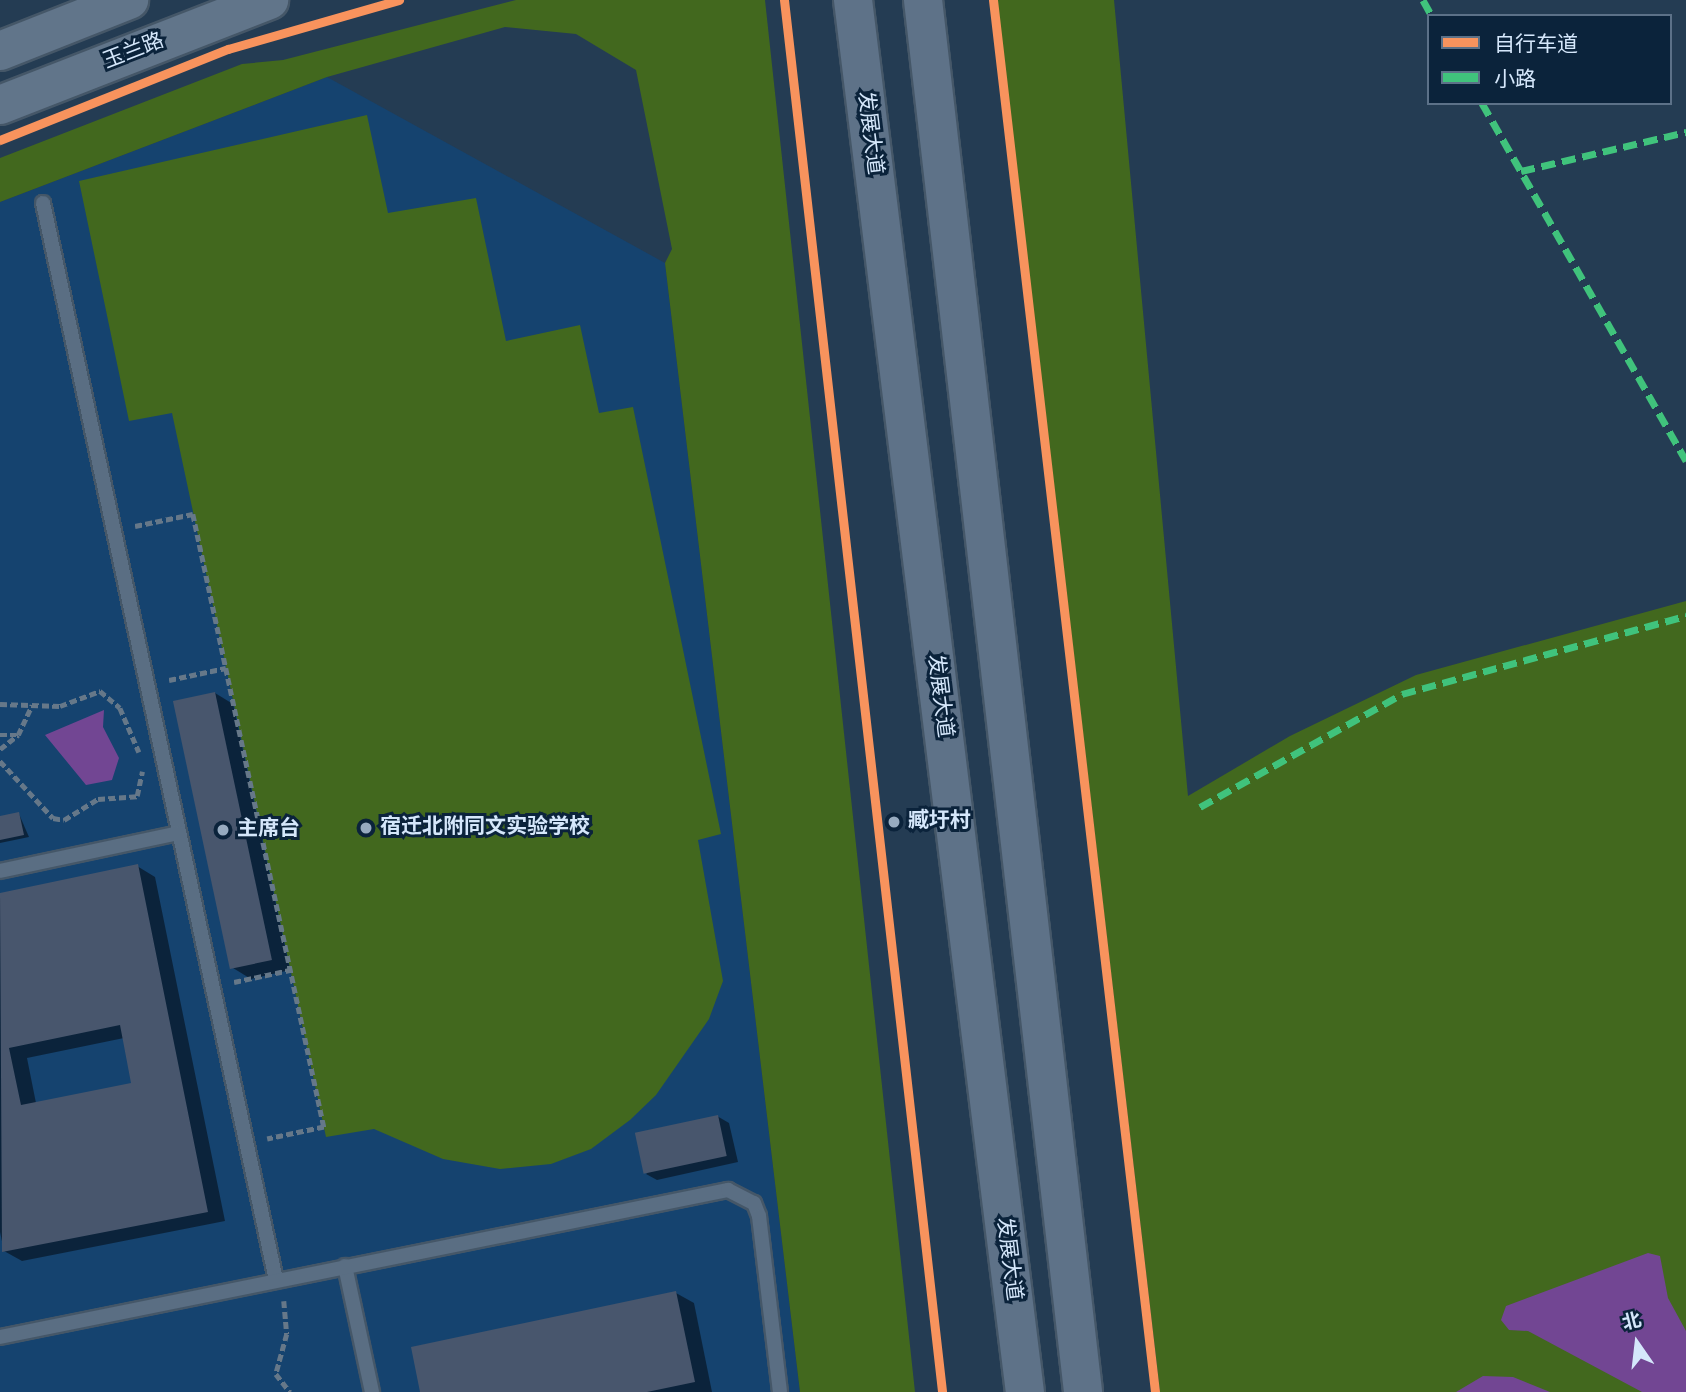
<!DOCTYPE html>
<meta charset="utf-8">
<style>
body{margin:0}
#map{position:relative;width:1686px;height:1392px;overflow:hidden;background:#243c53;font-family:Overpass,"Noto Sans SC",sans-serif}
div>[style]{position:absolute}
.built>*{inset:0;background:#15436f}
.green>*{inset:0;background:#42681e}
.water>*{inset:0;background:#724693}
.shadow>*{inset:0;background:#0007}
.building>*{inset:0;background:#48566d;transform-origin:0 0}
.path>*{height:4.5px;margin-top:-2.25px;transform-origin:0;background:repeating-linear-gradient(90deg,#667889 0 7px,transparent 0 10.5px)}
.roads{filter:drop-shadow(2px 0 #455768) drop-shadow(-2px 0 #455768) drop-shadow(0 2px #455768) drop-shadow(0 -2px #455768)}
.lane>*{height:14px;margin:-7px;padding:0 7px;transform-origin:7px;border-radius:7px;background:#5a6e83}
.secondary>*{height:38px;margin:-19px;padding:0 19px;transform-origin:19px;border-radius:19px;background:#61758a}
.primary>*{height:38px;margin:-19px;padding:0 19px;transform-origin:19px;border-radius:19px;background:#5e7288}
.quiet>*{height:7px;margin-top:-3.5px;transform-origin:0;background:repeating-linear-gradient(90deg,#40c37c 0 14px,transparent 0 21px)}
.cycleway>*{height:9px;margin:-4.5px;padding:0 4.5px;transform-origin:4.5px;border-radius:4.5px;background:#f8935d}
.dots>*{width:19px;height:19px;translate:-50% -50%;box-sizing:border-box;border:4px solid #0b233b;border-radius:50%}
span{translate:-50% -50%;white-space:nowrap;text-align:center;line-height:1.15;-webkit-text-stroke:6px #0b233b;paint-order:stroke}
.street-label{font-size:21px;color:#d5e7fb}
.poi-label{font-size:21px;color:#d5e7fb;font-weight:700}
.left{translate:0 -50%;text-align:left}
.legend{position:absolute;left:1427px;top:14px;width:245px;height:91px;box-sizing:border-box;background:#0b233b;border:2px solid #5c7188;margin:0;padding:9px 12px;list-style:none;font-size:21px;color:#d5e7fb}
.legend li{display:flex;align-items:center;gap:14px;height:35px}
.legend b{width:35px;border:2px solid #5c7188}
.north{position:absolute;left:1602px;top:1308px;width:70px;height:70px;-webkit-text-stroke:5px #0b233b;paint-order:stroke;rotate:346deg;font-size:19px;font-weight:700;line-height:28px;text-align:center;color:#d5e7fb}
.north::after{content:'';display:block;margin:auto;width:24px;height:32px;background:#d5e7fb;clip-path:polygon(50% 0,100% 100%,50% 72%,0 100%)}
</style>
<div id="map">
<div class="built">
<i style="clip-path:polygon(327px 77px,665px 263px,800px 1392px,0 1392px,0 202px)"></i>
</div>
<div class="green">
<i style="clip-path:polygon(516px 0,765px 0,915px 1392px,800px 1392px,665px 263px,672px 249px,636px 70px,576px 34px,505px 27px,327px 77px,0 202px,0 158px,242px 64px,283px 60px)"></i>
<i style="clip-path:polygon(997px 0,1114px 0,1188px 796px,1290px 736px,1416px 675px,1686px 601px,1686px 1392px,1160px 1392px)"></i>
<i style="clip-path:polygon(367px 115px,388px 213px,476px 198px,506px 341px,580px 325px,599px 413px,633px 407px,721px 834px,698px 840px,723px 981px,709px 1019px,656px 1095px,630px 1120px,591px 1149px,551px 1164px,500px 1169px,443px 1159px,374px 1129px,326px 1137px,172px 413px,129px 421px,79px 181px)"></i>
</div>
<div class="water">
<i style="clip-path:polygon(104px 710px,103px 727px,119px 758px,112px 780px,86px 785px,45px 735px)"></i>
<i style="clip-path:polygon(1648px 1253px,1660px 1256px,1668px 1298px,1686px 1331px,1686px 1392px,1642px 1392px,1528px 1331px,1509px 1330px,1501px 1320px,1506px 1306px)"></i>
<i style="clip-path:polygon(1483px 1376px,1513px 1377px,1550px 1392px,1456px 1392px)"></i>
</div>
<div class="shadow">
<i style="clip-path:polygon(215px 693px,233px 704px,290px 970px,251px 979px,233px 968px)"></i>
<i style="clip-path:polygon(19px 814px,29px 837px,0 843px,0 818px)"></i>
<i style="clip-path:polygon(evenodd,137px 866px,155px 877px,225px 1221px,22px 1261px,4px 1251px,0 1232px,0 894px,137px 866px,124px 1038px,134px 1084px,36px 1103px,27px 1058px,124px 1038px)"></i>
<i style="clip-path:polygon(717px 1116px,729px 1123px,738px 1162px,657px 1180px,646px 1174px)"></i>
<i style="clip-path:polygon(676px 1293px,694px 1303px,712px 1392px,422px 1392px)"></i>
</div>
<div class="building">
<i style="left:215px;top:692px;width:274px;height:43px;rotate:78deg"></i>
<i style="clip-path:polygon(19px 812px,24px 835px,0 840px,0 816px)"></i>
<i style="clip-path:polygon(evenodd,138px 864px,208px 1212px,2px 1252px,0 893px,138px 864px,120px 1025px,131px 1083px,21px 1105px,9px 1048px,120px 1025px)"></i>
<i style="left:718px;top:1115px;width:42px;height:85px;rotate:78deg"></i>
<i style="clip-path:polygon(676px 1291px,695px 1382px,647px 1392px,420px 1392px,411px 1347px)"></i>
</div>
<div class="path">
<i style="left:135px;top:526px;width:59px;rotate:-11.7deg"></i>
<i style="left:193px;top:514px;width:627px;rotate:77.94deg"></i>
<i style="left:324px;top:1127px;width:58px;rotate:168.1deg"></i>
<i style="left:169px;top:680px;width:58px;rotate:-11.9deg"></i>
<i style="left:0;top:704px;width:60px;rotate:1.9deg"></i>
<i style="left:60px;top:706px;width:43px;rotate:-20.6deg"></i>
<i style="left:100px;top:691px;width:26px;rotate:40deg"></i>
<i style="left:120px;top:708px;width:48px;rotate:66.6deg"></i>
<i style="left:0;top:735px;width:16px"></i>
<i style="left:0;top:749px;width:23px;rotate:-38deg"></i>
<i style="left:18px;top:735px;width:33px;rotate:-65deg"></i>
<i style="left:0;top:761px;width:78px;rotate:47.1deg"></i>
<i style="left:53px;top:818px;width:11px;rotate:10deg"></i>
<i style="left:64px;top:820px;width:40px;rotate:-32deg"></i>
<i style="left:98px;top:799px;width:39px;rotate:-4deg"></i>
<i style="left:137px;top:796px;width:25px;rotate:-78deg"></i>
<i style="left:234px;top:982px;width:57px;rotate:-12.1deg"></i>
<i style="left:284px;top:1301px;width:33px;rotate:85deg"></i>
<i style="left:287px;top:1334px;width:41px;rotate:105.4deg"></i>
<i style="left:276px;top:1374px;width:23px;rotate:52deg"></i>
</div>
<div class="roads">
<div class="lane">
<i style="left:43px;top:203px;width:1102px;rotate:77.79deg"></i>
<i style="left:0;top:871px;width:183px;rotate:-12deg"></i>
<i style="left:345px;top:1266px;width:129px;rotate:77.9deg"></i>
<i style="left:0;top:1337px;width:743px;rotate:-11.42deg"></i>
<i style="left:728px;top:1190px;width:29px;rotate:27deg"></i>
<i style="left:754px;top:1203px;width:14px;rotate:69deg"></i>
<i style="left:759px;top:1216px;width:177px;rotate:83.2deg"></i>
</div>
<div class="secondary">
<i style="left:0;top:51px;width:139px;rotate:-21.6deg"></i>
<i style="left:0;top:105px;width:289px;rotate:-21.3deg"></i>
</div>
<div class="primary">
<i style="left:853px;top:0;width:1403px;rotate:82.96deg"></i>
<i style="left:923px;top:0;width:1401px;rotate:83.44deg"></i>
</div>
</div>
<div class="quiet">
<i style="left:1423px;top:0;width:18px;rotate:61deg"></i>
<i style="left:1482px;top:103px;width:412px;rotate:60.3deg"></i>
<i style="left:1521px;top:171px;width:170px;rotate:-13.3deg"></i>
<i style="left:1200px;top:807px;width:231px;rotate:-29.2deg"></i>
<i style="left:1402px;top:694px;width:295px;rotate:-15.4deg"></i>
</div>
<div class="cycleway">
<i style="left:784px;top:0;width:1401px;rotate:83.52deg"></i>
<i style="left:993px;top:0;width:1401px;rotate:83.36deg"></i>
<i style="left:0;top:140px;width:245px;rotate:-21.8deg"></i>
<i style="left:228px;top:49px;width:178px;rotate:-16deg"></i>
</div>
<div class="dots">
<i style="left:894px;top:822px;background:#97abc0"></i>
<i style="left:366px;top:828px;background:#97abc0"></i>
<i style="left:223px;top:830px;background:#97abc0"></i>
</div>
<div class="street-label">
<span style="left:134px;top:52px;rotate:-21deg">玉兰路</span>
<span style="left:869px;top:133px;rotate:83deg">发展大道</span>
<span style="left:939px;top:696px;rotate:83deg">发展大道</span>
<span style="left:1008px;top:1259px;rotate:83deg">发展大道</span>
</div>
<div class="poi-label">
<span class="left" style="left:908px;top:822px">臧圩村</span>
<span class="left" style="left:380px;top:828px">宿迁北附同文实验学校</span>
<span class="left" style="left:237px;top:830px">主席台</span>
</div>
<ul class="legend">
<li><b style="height:9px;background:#f8935d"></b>自行车道</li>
<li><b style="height:9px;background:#40c37c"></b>小路</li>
</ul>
<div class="north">北</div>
</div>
